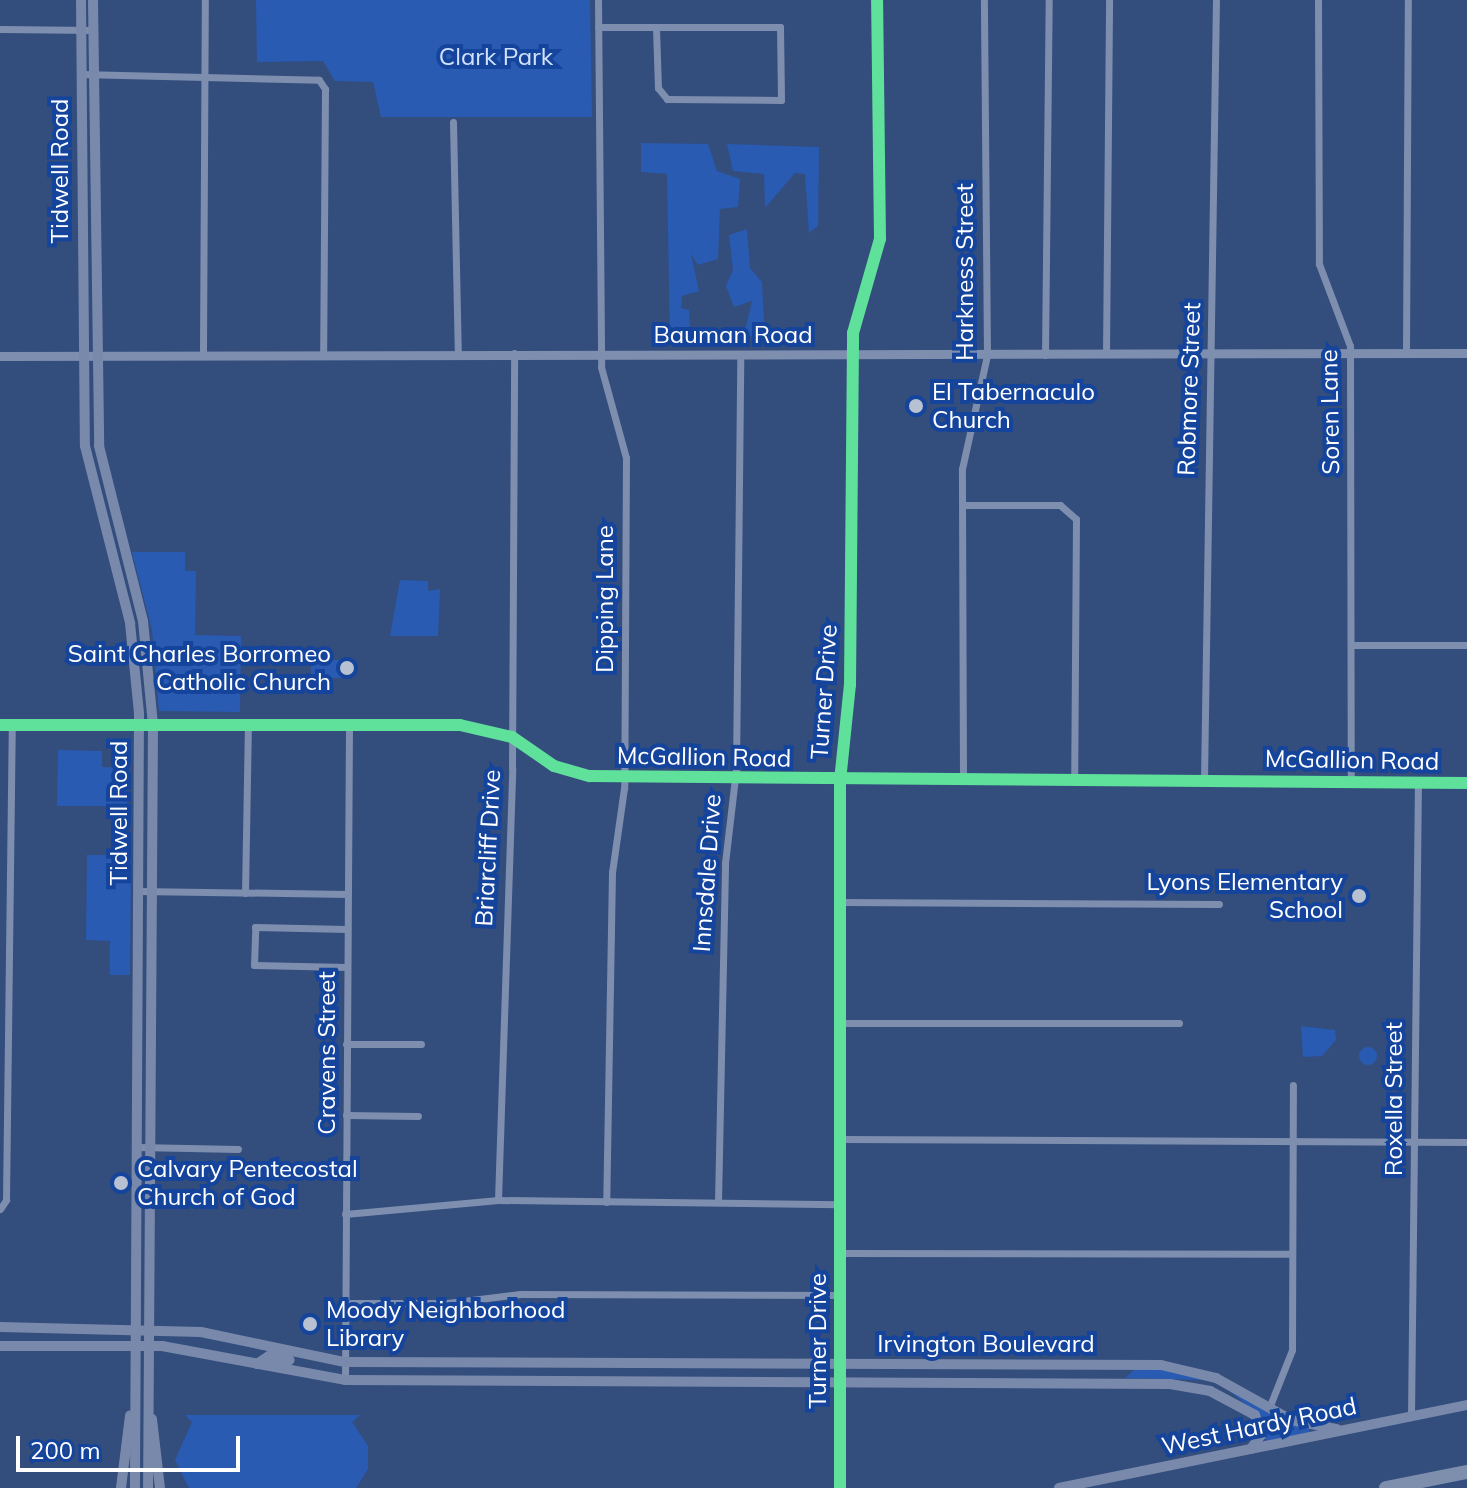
<!DOCTYPE html>
<style>
body{margin:0}
#map{position:relative;width:1467px;height:1488px;overflow:hidden;background:#334d7d;font-family:Mulish,sans-serif}
div>[style]{position:absolute}
.green>*{inset:0;background:#295bb2;transform-origin:0 0}
.round{border-radius:50%}
.minor>*{height:7px;margin:-3.5px;padding:0 3.5px;transform-origin:3.5px;border-radius:3.5px;background:#7e8eae}
.tertiary>*{height:9px;margin:-4.5px;padding:0 4.5px;transform-origin:4.5px;border-radius:4.5px;background:#7e8eae}
.secondary>*{height:10px;margin:-5px;padding:0 5px;transform-origin:5px;border-radius:5px;background:#7989ab}
.motorway>*{height:14px;margin:-7px;padding:0 7px;transform-origin:7px;border-radius:7px;background:#7e8ead}
.cycleway>*{height:12px;margin:-6px;padding:0 6px;transform-origin:6px;border-radius:6px;background:#60e19b}
.dots>*{width:22px;height:22px;translate:-50% -50%;box-sizing:border-box;border:4px solid #14449c;border-radius:50%}
span{translate:-50% -50%;white-space:nowrap;text-align:center;line-height:1.15;-webkit-text-stroke:8px #14449c;paint-order:stroke}
.park-label{font-size:24px;color:#d2e2fd}
.street-label{font-size:24px;color:#fff}
.poi-label{font-size:24px;color:#fff}
.left{translate:0 -50%;text-align:left}
.right{translate:-100% -50%;text-align:right}
.scale{position:absolute;left:16px;top:1436px;width:224px;height:36px;box-sizing:border-box;border:4px solid #fff;border-top:0;padding-left:10px;font-size:24px;line-height:28px;white-space:nowrap;color:#fff;-webkit-text-stroke:6px #14449c;paint-order:stroke}
</style>
<div id="map">
<div class="green">
<i style="clip-path:polygon(256px 0,590px 0,592px 117px,381px 117px,373px 82px,335px 81px,323px 61px,257px 62px)"></i>
<i style="clip-path:polygon(641px 143px,708px 144px,717px 171px,740px 179px,738px 207px,720px 209px,718px 259px,698px 265px,691px 254px,699px 291px,682px 296px,681px 308px,689px 310px,690px 329px,670px 342px,667px 174px,641px 172px)"></i>
<i style="clip-path:polygon(727px 144px,819px 147px,818px 226px,809px 233px,805px 174px,795px 173px,765px 208px,764px 174px,733px 171px)"></i>
<i style="clip-path:polygon(747px 229px,750px 268px,762px 282px,764px 322px,756px 337px,744px 335px,752px 301px,734px 307px,726px 286px,733px 270px,729px 235px)"></i>
<i style="clip-path:polygon(132px 552px,185px 552px,185px 571px,196px 571px,195px 635px,241px 636px,240px 712px,159px 711px,152px 630px)"></i>
<i style="clip-path:polygon(400px 580px,428px 581px,428px 591px,440px 589px,438px 636px,390px 636px)"></i>
<i style="left:311px;top:660px;width:36px;height:18px"></i>
<i style="clip-path:polygon(58px 750px,102px 751px,102px 767px,126px 768px,127px 806px,57px 806px)"></i>
<i style="clip-path:polygon(87px 855px,131px 855px,130px 975px,110px 975px,110px 941px,86px 940px)"></i>
<i style="clip-path:polygon(1301px 1026px,1335px 1030px,1336px 1040px,1322px 1056px,1303px 1057px)"></i>
<i class="round" style="left:1359px;top:1047px;width:18px;height:18px"></i>
<i style="clip-path:polygon(1135px 1369px,1160px 1369px,1206px 1380px,1125px 1378px)"></i>
<i style="clip-path:polygon(1226px 1388px,1309px 1429px,1309px 1433px,1266px 1441px,1261px 1417px)"></i>
<i style="clip-path:polygon(185px 1415px,360px 1415px,352px 1422px,368px 1446px,368px 1469px,356px 1488px,189px 1488px,175px 1460px,192px 1422px)"></i>
</div>
<div class="minor">
<i style="left:598px;top:0;width:367px;rotate:89.5deg"></i>
<i style="left:601px;top:367px;width:94px;rotate:74.6deg"></i>
<i style="left:626px;top:458px;width:330px;rotate:90.3deg"></i>
<i style="left:624px;top:788px;width:85px;rotate:98.1deg"></i>
<i style="left:612px;top:872px;width:330px;rotate:91deg"></i>
<i style="left:1318px;top:0;width:264px;rotate:89.8deg"></i>
<i style="left:1319px;top:264px;width:88px;rotate:69.3deg"></i>
<i style="left:1350px;top:346px;width:435px;rotate:89.9deg"></i>
<i style="left:598px;top:27px;width:182px"></i>
<i style="left:780px;top:27px;width:73px;rotate:89.2deg"></i>
<i style="left:781px;top:100px;width:114px;rotate:-179.5deg"></i>
<i style="left:667px;top:99px;width:14px;rotate:-129deg"></i>
<i style="left:658px;top:88px;width:61px;rotate:-91.9deg"></i>
<i style="left:0;top:29px;width:94px;rotate:0.6deg"></i>
<i style="left:80px;top:74px;width:239px;rotate:1.4deg"></i>
<i style="left:319px;top:80px;width:11px;rotate:56deg"></i>
<i style="left:325px;top:89px;width:263px;rotate:90.4deg"></i>
<i style="left:453px;top:122px;width:231px;rotate:88.8deg"></i>
<i style="left:203px;top:352px;width:352px;rotate:-89.7deg"></i>
<i style="left:1406px;top:353px;width:353px;rotate:-89.7deg"></i>
<i style="left:1106px;top:354px;width:354px;rotate:-89.5deg"></i>
<i style="left:1045px;top:355px;width:355px;rotate:-89.4deg"></i>
<i style="left:963px;top:505px;width:97px"></i>
<i style="left:1060px;top:505px;width:21px;rotate:41deg"></i>
<i style="left:1076px;top:519px;width:261px;rotate:90.4deg"></i>
<i style="left:1351px;top:645px;width:116px"></i>
<i style="left:0;top:725px;width:460px"></i>
<i style="left:460px;top:725px;width:53px;rotate:13deg"></i>
<i style="left:512px;top:737px;width:51px;rotate:34.6deg"></i>
<i style="left:554px;top:766px;width:37px;rotate:16deg"></i>
<i style="left:590px;top:776px;width:877px;rotate:0.46deg"></i>
<i style="left:1204px;top:780px;width:780px;rotate:-89.12deg"></i>
<i style="left:963px;top:781px;width:312px;rotate:-90.2deg"></i>
<i style="left:962px;top:469px;width:117px;rotate:-77.6deg"></i>
<i style="left:987px;top:355px;width:355px;rotate:-90.5deg"></i>
<i style="left:138px;top:891px;width:210px;rotate:0.8deg"></i>
<i style="left:245px;top:893px;width:167px;rotate:-89deg"></i>
<i style="left:840px;top:902px;width:379px;rotate:0.3deg"></i>
<i style="left:347px;top:967px;width:93px;rotate:-178.8deg"></i>
<i style="left:254px;top:965px;width:38px;rotate:-88deg"></i>
<i style="left:255px;top:927px;width:92px;rotate:1.2deg"></i>
<i style="left:840px;top:1023px;width:339px"></i>
<i style="left:346px;top:1044px;width:75px"></i>
<i style="left:346px;top:1115px;width:72px;rotate:0.8deg"></i>
<i style="left:840px;top:1139px;width:627px;rotate:0.27deg"></i>
<i style="left:137px;top:1147px;width:101px;rotate:1.1deg"></i>
<i style="left:498px;top:1200px;width:432px;rotate:-88.1deg"></i>
<i style="left:512px;top:768px;width:415px;rotate:-89.7deg"></i>
<i style="left:718px;top:1202px;width:339px;rotate:-88.8deg"></i>
<i style="left:725px;top:863px;width:94px;rotate:-83.3deg"></i>
<i style="left:736px;top:770px;width:415px;rotate:-89.4deg"></i>
<i style="left:0;top:1209px;width:11px;rotate:-56deg"></i>
<i style="left:6px;top:1200px;width:475px;rotate:-89.3deg"></i>
<i style="left:345px;top:1214px;width:154px;rotate:-5.2deg"></i>
<i style="left:498px;top:1200px;width:342px;rotate:0.7deg"></i>
<i style="left:839px;top:1253px;width:453px;rotate:0.1deg"></i>
<i style="left:345px;top:1303px;width:102px"></i>
<i style="left:447px;top:1303px;width:74px;rotate:-7deg"></i>
<i style="left:520px;top:1294px;width:319px;rotate:0.2deg"></i>
<i style="left:345px;top:1380px;width:655px;rotate:-89.65deg"></i>
<i style="left:1269px;top:1408px;width:62px;rotate:-68.4deg"></i>
<i style="left:1292px;top:1350px;width:265px;rotate:-89.8deg"></i>
<i style="left:1411px;top:1416px;width:633px;rotate:-89.37deg"></i>
</div>
<div class="tertiary">
<i style="left:0;top:356px;width:1467px;rotate:-0.12deg"></i>
<i style="left:840px;top:1488px;width:707px;rotate:-90deg"></i>
<i style="left:840px;top:781px;width:97px;rotate:-84.1deg"></i>
<i style="left:850px;top:685px;width:352px;rotate:-89.5deg"></i>
<i style="left:853px;top:333px;width:98px;rotate:-74deg"></i>
<i style="left:880px;top:239px;width:239px;rotate:-90.7deg"></i>
</div>
<div class="secondary">
<i style="left:81px;top:0;width:446px;rotate:89.5deg"></i>
<i style="left:85px;top:446px;width:183px;rotate:75.7deg"></i>
<i style="left:130px;top:623px;width:90px;rotate:84.3deg"></i>
<i style="left:139px;top:713px;width:775px;rotate:90.3deg"></i>
<i style="left:93px;top:0;width:446px;rotate:89.2deg"></i>
<i style="left:99px;top:446px;width:180px;rotate:75.9deg"></i>
<i style="left:143px;top:621px;width:103px;rotate:84.5deg"></i>
<i style="left:153px;top:724px;width:764px;rotate:90.37deg"></i>
<i style="left:0;top:1327px;width:201px;rotate:1.4deg"></i>
<i style="left:201px;top:1332px;width:147px;rotate:11.8deg"></i>
<i style="left:345px;top:1362px;width:816px;rotate:0.21deg"></i>
<i style="left:1161px;top:1365px;width:57px;rotate:13.3deg"></i>
<i style="left:1216px;top:1378px;width:86px;rotate:29.2deg"></i>
<i style="left:1291px;top:1420px;width:47px;rotate:11.1deg"></i>
<i style="left:0;top:1346px;width:162px"></i>
<i style="left:162px;top:1346px;width:186px;rotate:10.5deg"></i>
<i style="left:345px;top:1380px;width:825px;rotate:0.28deg"></i>
<i style="left:1170px;top:1384px;width:41px;rotate:9.9deg"></i>
<i style="left:1210px;top:1391px;width:51px;rotate:28.1deg"></i>
<i style="left:1255px;top:1415px;width:21px;rotate:73deg"></i>
<i style="left:1261px;top:1435px;width:17px;rotate:126deg"></i>
<i style="left:257px;top:1364px;width:14px;rotate:-34deg"></i>
<i style="left:269px;top:1356px;width:21px;rotate:11deg"></i>
<i style="left:152px;top:1419px;width:69px;rotate:83.4deg"></i>
<i style="left:121px;top:1488px;width:73px;rotate:-82.9deg"></i>
<i style="left:1059px;top:1488px;width:416px;rotate:-11.5deg"></i>
</div>
<div class="motorway">
<i style="left:1386px;top:1488px;width:83px;rotate:-11.2deg"></i>
</div>
<div class="cycleway">
<i style="left:0;top:725px;width:460px"></i>
<i style="left:460px;top:725px;width:53px;rotate:13deg"></i>
<i style="left:512px;top:737px;width:51px;rotate:34.6deg"></i>
<i style="left:554px;top:766px;width:37px;rotate:16deg"></i>
<i style="left:590px;top:776px;width:877px;rotate:0.46deg"></i>
<i style="left:840px;top:1488px;width:707px;rotate:-90deg"></i>
<i style="left:840px;top:781px;width:97px;rotate:-84.1deg"></i>
<i style="left:850px;top:685px;width:352px;rotate:-89.5deg"></i>
<i style="left:853px;top:333px;width:98px;rotate:-74deg"></i>
<i style="left:880px;top:239px;width:239px;rotate:-90.7deg"></i>
</div>
<div class="dots">
<i style="left:916px;top:406px;background:#b8c1d2"></i>
<i style="left:347px;top:668px;background:#b8c1d2"></i>
<i style="left:1359px;top:896px;background:#b8c1d2"></i>
<i style="left:121px;top:1183px;background:#b8c1d2"></i>
<i style="left:310px;top:1324px;background:#b8c1d2"></i>
</div>
<div class="park-label">
<span style="left:496px;top:57px">Clark Park</span>
</div>
<div class="street-label">
<span style="left:60px;top:171px;rotate:-90deg">Tidwell Road</span>
<span style="left:965px;top:272px;rotate:-90deg">Harkness Street</span>
<span style="left:733px;top:335px">Bauman Road</span>
<span style="left:1189px;top:389px;rotate:-88deg">Robmore Street</span>
<span style="left:1330px;top:412px;rotate:-91deg">Soren Lane</span>
<span style="left:605px;top:599px;rotate:-90deg">Dipping Lane</span>
<span style="left:824px;top:692px;rotate:-86deg">Turner Drive</span>
<span style="left:704px;top:757px;rotate:1deg">McGallion Road</span>
<span style="left:1352px;top:760px;rotate:1deg">McGallion Road</span>
<span style="left:119px;top:813px;rotate:-90deg">Tidwell Road</span>
<span style="left:488px;top:848px;rotate:-87deg">Briarcliff Drive</span>
<span style="left:707px;top:873px;rotate:-86deg">Innsdale Drive</span>
<span style="left:327px;top:1053px;rotate:-90deg">Cravens Street</span>
<span style="left:1394px;top:1099px;rotate:-90deg">Roxella Street</span>
<span style="left:818px;top:1341px;rotate:-90deg">Turner Drive</span>
<span style="left:986px;top:1344px">Irvington Boulevard</span>
<span style="left:1259px;top:1426px;rotate:-12deg">West Hardy Road</span>
</div>
<div class="poi-label">
<span class="left" style="left:932px;top:406px">El Tabernaculo<br>Church</span>
<span class="right" style="left:331px;top:668px">Saint Charles Borromeo<br>Catholic Church</span>
<span class="right" style="left:1343px;top:896px">Lyons Elementary<br>School</span>
<span class="left" style="left:137px;top:1183px">Calvary Pentecostal<br>Church of God</span>
<span class="left" style="left:326px;top:1324px">Moody Neighborhood<br>Library</span>
</div>
<div class="scale">200 m</div>
</div>
